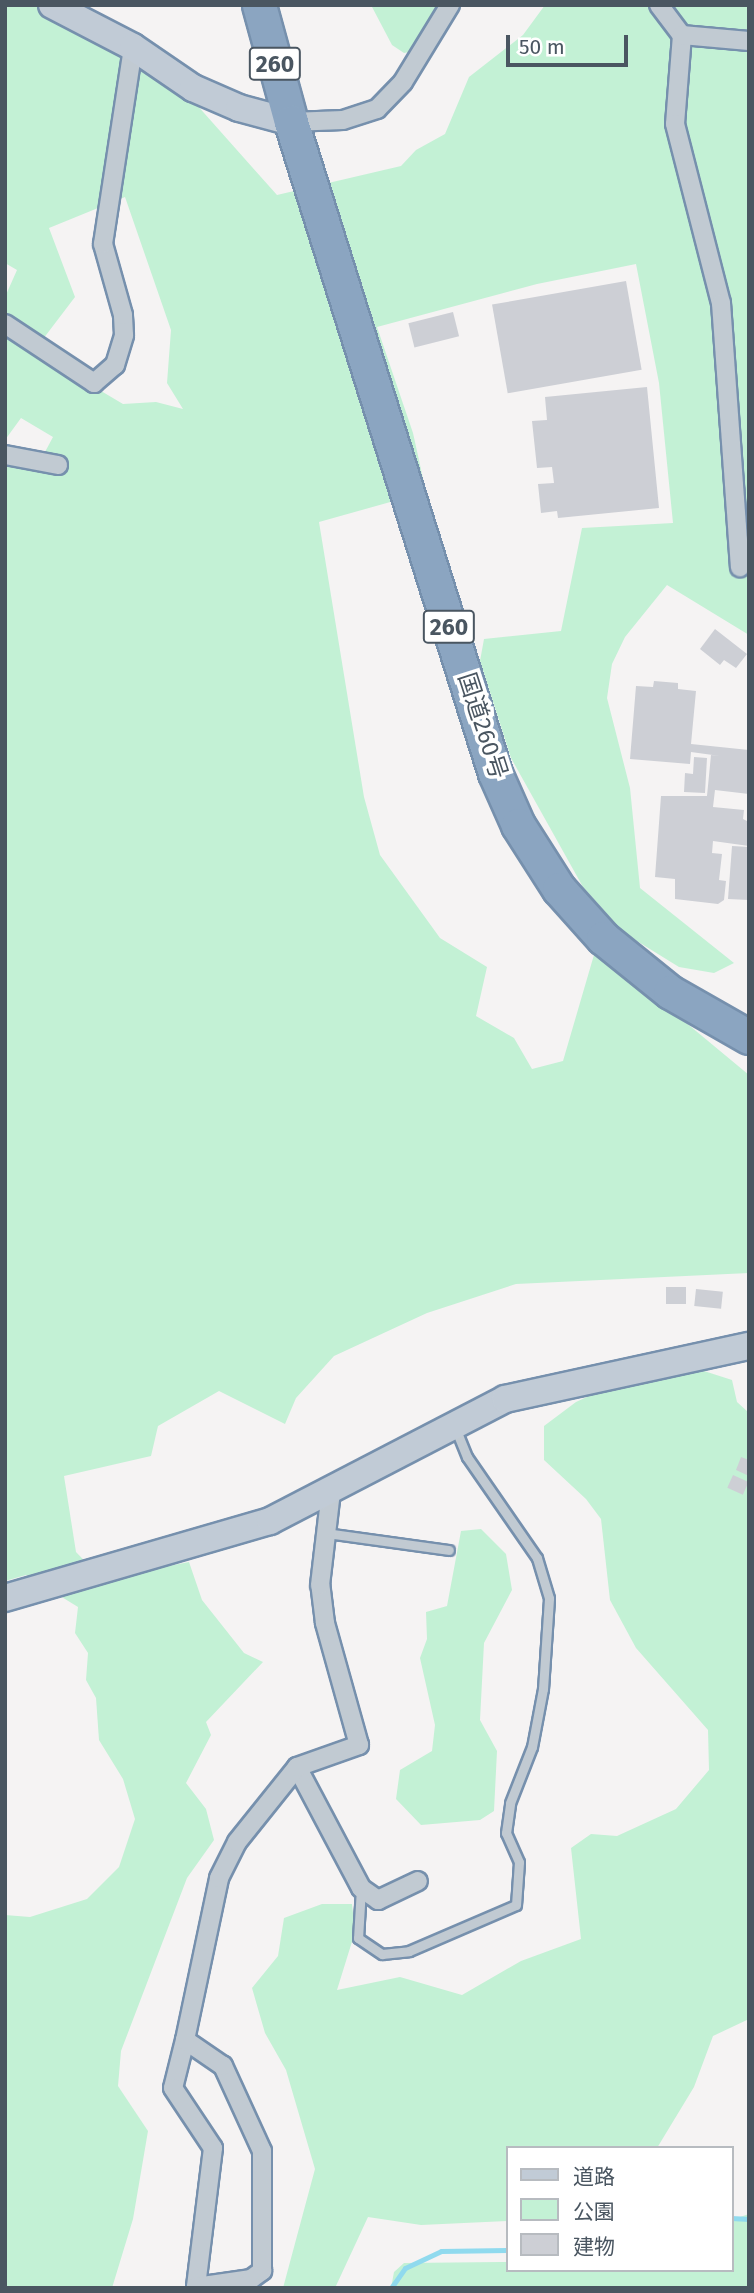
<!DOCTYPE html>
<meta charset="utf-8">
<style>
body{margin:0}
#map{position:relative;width:754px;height:2293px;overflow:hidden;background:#f5f3f3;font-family:"Fira Sans","Noto Sans JP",sans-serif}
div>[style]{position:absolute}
.green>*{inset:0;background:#c3f1d5}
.stream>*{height:5px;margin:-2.5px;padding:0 2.5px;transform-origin:2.5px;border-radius:2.5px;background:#90daee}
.building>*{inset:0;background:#cdcfd5;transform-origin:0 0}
.roads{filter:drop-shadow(2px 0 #7690ad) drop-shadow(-2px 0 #7690ad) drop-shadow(0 2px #7690ad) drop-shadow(0 -2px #7690ad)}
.lane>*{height:9px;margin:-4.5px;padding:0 4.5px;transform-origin:4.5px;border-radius:4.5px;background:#c1cad2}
.street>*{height:18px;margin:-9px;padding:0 9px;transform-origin:9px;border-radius:9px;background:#c1cad2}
.secondary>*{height:26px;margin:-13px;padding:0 13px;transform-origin:13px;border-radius:13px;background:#c1cbd6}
.highway>*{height:33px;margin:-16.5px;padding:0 16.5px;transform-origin:16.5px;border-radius:16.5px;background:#8ba5c1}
span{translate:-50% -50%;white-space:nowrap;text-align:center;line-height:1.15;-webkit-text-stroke:7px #fff;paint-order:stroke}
.shield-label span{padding:2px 5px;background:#fff;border:2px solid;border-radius:5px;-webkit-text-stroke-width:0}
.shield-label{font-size:23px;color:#4a5661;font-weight:700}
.street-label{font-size:24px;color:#4a5661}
.frame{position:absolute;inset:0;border:7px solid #4a5661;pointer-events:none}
.legend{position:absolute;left:506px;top:2146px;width:228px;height:126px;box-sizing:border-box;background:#fff;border:2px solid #b7bbc0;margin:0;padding:9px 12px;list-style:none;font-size:21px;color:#4a5661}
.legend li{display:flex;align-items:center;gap:14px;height:35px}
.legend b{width:35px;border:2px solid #b7bbc0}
.scale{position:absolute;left:506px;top:35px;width:122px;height:32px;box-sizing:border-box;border:4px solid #4a5661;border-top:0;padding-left:9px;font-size:21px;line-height:24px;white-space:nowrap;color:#4a5661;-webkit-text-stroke:5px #fff;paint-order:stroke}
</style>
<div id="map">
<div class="green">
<i style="clip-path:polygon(5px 5px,79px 5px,141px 42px,277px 195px,401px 166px,416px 150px,445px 134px,469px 77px,523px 35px,545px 5px,749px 5px,749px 635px,667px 585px,625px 637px,612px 664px,607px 698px,630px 788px,640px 888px,734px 963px,714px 973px,679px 967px,624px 933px,583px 887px,511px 758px,480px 661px,484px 639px,561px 631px,582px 528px,673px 523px,659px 383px,636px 264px,537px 284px,377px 327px,413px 433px,426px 492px,319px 522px,364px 797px,380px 855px,440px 938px,487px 967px,476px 1016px,514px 1038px,532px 1069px,563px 1061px,596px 948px,749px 1075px,749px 1273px,516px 1284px,427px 1313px,334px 1356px,296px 1398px,285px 1424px,219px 1391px,158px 1426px,151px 1456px,64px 1476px,76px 1552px,102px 1579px,189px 1562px,202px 1600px,244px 1653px,263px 1662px,206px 1722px,211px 1735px,186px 1783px,206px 1809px,214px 1840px,187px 1878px,121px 2051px,118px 2086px,148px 2131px,133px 2219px,112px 2288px,5px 2288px,5px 1915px,30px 1917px,87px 1899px,119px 1867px,135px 1819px,123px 1779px,99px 1740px,96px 1698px,86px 1680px,88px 1653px,75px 1633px,78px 1607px,26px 1575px,5px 1581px,5px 462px,38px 465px,53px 437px,21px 418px,5px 440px,5px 334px,123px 404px,156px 402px,183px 409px,167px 383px,171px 330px,125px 197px,49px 228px,75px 297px,40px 343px,5px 316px,5px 297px,17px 270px,5px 263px)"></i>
<i style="clip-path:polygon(371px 5px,450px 5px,420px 50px,404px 53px,392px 45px)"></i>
<i style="clip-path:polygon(704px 1371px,732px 1380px,737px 1402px,748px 1412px,749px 2019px,713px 2036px,694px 2087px,657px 2148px,507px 2148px,507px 2221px,421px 2225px,368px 2217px,335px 2288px,283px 2288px,315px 2169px,286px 2070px,265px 2033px,252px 1988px,278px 1956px,284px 1918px,322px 1904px,352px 1904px,355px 1932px,337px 1990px,400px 1977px,462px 1995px,521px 1961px,581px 1939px,571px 1848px,591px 1834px,617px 1836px,676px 1809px,709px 1770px,708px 1730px,636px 1648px,610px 1600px,601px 1519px,586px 1499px,544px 1460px,544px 1426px,576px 1402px,602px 1390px)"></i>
<i style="clip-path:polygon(481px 1529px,506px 1554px,512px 1590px,484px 1643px,480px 1720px,497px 1751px,494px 1811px,480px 1820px,421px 1825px,396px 1799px,400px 1770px,432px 1751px,435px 1725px,420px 1658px,427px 1639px,426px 1612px,447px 1606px,461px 1531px)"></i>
<i style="clip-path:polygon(749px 2214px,749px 2288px,391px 2288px,394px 2272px,404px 2263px,501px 2262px,507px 2262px,507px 2270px,731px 2270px,731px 2220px)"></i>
</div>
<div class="stream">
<i style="left:731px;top:2218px;width:18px;rotate:3deg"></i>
<i style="left:391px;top:2288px;width:24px;rotate:-55deg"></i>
<i style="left:405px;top:2268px;width:40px;rotate:-25deg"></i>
<i style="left:441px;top:2251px;width:66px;rotate:-0.9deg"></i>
</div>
<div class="building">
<i style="left:626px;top:281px;width:90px;height:136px;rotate:80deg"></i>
<i style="left:453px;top:312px;width:25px;height:46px;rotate:76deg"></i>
<i style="clip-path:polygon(647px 387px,659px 508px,558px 518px,557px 511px,541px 513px,538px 484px,554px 483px,552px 467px,537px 468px,532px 421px,547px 420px,545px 397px)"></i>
<i style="clip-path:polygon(715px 629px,747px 654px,736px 668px,724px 660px,720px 665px,700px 649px)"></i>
<i style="clip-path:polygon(654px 681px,678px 683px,678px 689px,696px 691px,691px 744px,749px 750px,749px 794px,715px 790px,713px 807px,744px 810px,743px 819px,749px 822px,749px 846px,713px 841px,712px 853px,722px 854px,719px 880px,726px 881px,724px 900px,718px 904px,675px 899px,675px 879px,655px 877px,661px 796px,707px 796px,711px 755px,720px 756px,691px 752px,690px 764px,630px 759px,636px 686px,653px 687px)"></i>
<i style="clip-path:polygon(694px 757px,707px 758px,705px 793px,684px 792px,685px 773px,693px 774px)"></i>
<i style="clip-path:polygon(732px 846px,749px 847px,749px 900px,728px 899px)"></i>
<i style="left:686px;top:1287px;width:17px;height:20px;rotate:90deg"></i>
<i style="left:696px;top:1289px;width:27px;height:17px;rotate:6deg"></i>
<i style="clip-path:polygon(741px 1457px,749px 1460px,749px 1476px,736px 1470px)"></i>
<i style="left:733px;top:1475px;width:17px;height:14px;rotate:24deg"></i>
</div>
<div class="roads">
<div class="lane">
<i style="left:326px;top:1533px;width:124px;rotate:7.9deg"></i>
<i style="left:361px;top:1888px;width:50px;rotate:93.4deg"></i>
<i style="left:358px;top:1938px;width:29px;rotate:34deg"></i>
<i style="left:382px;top:1954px;width:27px;rotate:-6deg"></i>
<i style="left:409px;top:1951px;width:116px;rotate:-23.3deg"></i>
<i style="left:516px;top:1905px;width:43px;rotate:-86deg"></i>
<i style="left:519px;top:1862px;width:32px;rotate:-114deg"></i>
<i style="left:506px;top:1833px;width:30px;rotate:-82deg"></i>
<i style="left:510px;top:1803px;width:60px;rotate:-68.6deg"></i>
<i style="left:532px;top:1747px;width:59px;rotate:-79.3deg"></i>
<i style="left:543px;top:1689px;width:91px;rotate:-86.2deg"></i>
<i style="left:549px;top:1598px;width:42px;rotate:-106.7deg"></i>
<i style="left:537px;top:1558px;width:123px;rotate:-124.7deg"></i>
<i style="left:467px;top:1457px;width:32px;rotate:-112deg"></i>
</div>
<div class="street">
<i style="left:659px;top:5px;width:38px;rotate:53deg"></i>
<i style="left:682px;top:35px;width:89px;rotate:94.5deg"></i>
<i style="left:675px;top:124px;width:185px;rotate:75.6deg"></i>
<i style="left:721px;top:303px;width:265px;rotate:85.9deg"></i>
<i style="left:682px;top:35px;width:67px;rotate:5.1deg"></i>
<i style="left:291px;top:122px;width:52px;rotate:-2.2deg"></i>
<i style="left:343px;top:120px;width:36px;rotate:-18deg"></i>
<i style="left:377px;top:109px;width:37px;rotate:-46deg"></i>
<i style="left:403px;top:82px;width:90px;rotate:-58.6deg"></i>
<i style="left:5px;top:324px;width:107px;rotate:33.5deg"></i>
<i style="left:94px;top:383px;width:28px;rotate:-41deg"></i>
<i style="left:115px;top:365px;width:31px;rotate:-73deg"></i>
<i style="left:124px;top:335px;width:20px;rotate:-93deg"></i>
<i style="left:123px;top:315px;width:74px;rotate:-105.7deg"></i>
<i style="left:103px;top:244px;width:199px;rotate:-81.3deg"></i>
<i style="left:5px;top:455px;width:54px;rotate:10.7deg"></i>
<i style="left:297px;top:1767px;width:137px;rotate:62.1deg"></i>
<i style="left:361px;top:1888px;width:21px;rotate:35deg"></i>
<i style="left:378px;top:1900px;width:44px;rotate:-25.4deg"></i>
<i style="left:185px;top:2040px;width:49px;rotate:104deg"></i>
<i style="left:173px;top:2088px;width:72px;rotate:56.3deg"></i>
<i style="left:213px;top:2148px;width:140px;rotate:97deg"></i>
<i style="left:196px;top:2287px;width:56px;rotate:-8.3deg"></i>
<i style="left:251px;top:2279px;width:14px;rotate:-36deg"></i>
<i style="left:262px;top:2271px;width:120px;rotate:-90deg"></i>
<i style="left:262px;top:2151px;width:94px;rotate:-114.6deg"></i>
<i style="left:223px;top:2066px;width:46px;rotate:-145.6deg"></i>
<i style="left:185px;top:2040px;width:166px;rotate:-78.1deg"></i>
<i style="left:219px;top:1878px;width:40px;rotate:-63.4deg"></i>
<i style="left:237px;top:1842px;width:96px;rotate:-51.3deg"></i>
<i style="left:297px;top:1767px;width:66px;rotate:-19.5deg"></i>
<i style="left:359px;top:1745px;width:127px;rotate:-105.6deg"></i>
<i style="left:325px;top:1623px;width:38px;rotate:-97deg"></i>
<i style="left:320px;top:1585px;width:95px;rotate:-83.3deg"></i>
</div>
<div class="secondary">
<i style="left:52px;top:5px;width:91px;rotate:27.4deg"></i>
<i style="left:133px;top:47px;width:73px;rotate:34.3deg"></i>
<i style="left:193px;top:88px;width:50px;rotate:23.5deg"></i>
<i style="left:239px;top:108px;width:54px;rotate:15.1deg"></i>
<i style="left:5px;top:1598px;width:276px;rotate:-16.2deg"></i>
<i style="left:270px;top:1521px;width:265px;rotate:-27.4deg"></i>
<i style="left:505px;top:1399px;width:250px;rotate:-12.3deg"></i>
</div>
<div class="highway">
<i style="left:259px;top:5px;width:121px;rotate:74.7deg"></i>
<i style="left:291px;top:122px;width:682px;rotate:72.6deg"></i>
<i style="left:495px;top:773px;width:57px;rotate:66.1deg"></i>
<i style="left:518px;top:825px;width:76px;rotate:57.4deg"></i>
<i style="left:559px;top:889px;width:66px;rotate:48.1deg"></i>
<i style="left:603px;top:938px;width:86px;rotate:38.9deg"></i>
<i style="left:670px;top:992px;width:91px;rotate:29.7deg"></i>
</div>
</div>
<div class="shield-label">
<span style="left:275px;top:64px">260</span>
<span style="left:449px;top:627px">260</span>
</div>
<div class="street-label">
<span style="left:482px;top:726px;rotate:72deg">国道260号</span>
</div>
<div class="frame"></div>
<ul class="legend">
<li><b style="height:9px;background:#c1cbd6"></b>道路</li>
<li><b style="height:19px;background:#c3f1d5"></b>公園</li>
<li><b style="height:19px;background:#cdcfd5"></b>建物</li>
</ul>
<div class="scale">50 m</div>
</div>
